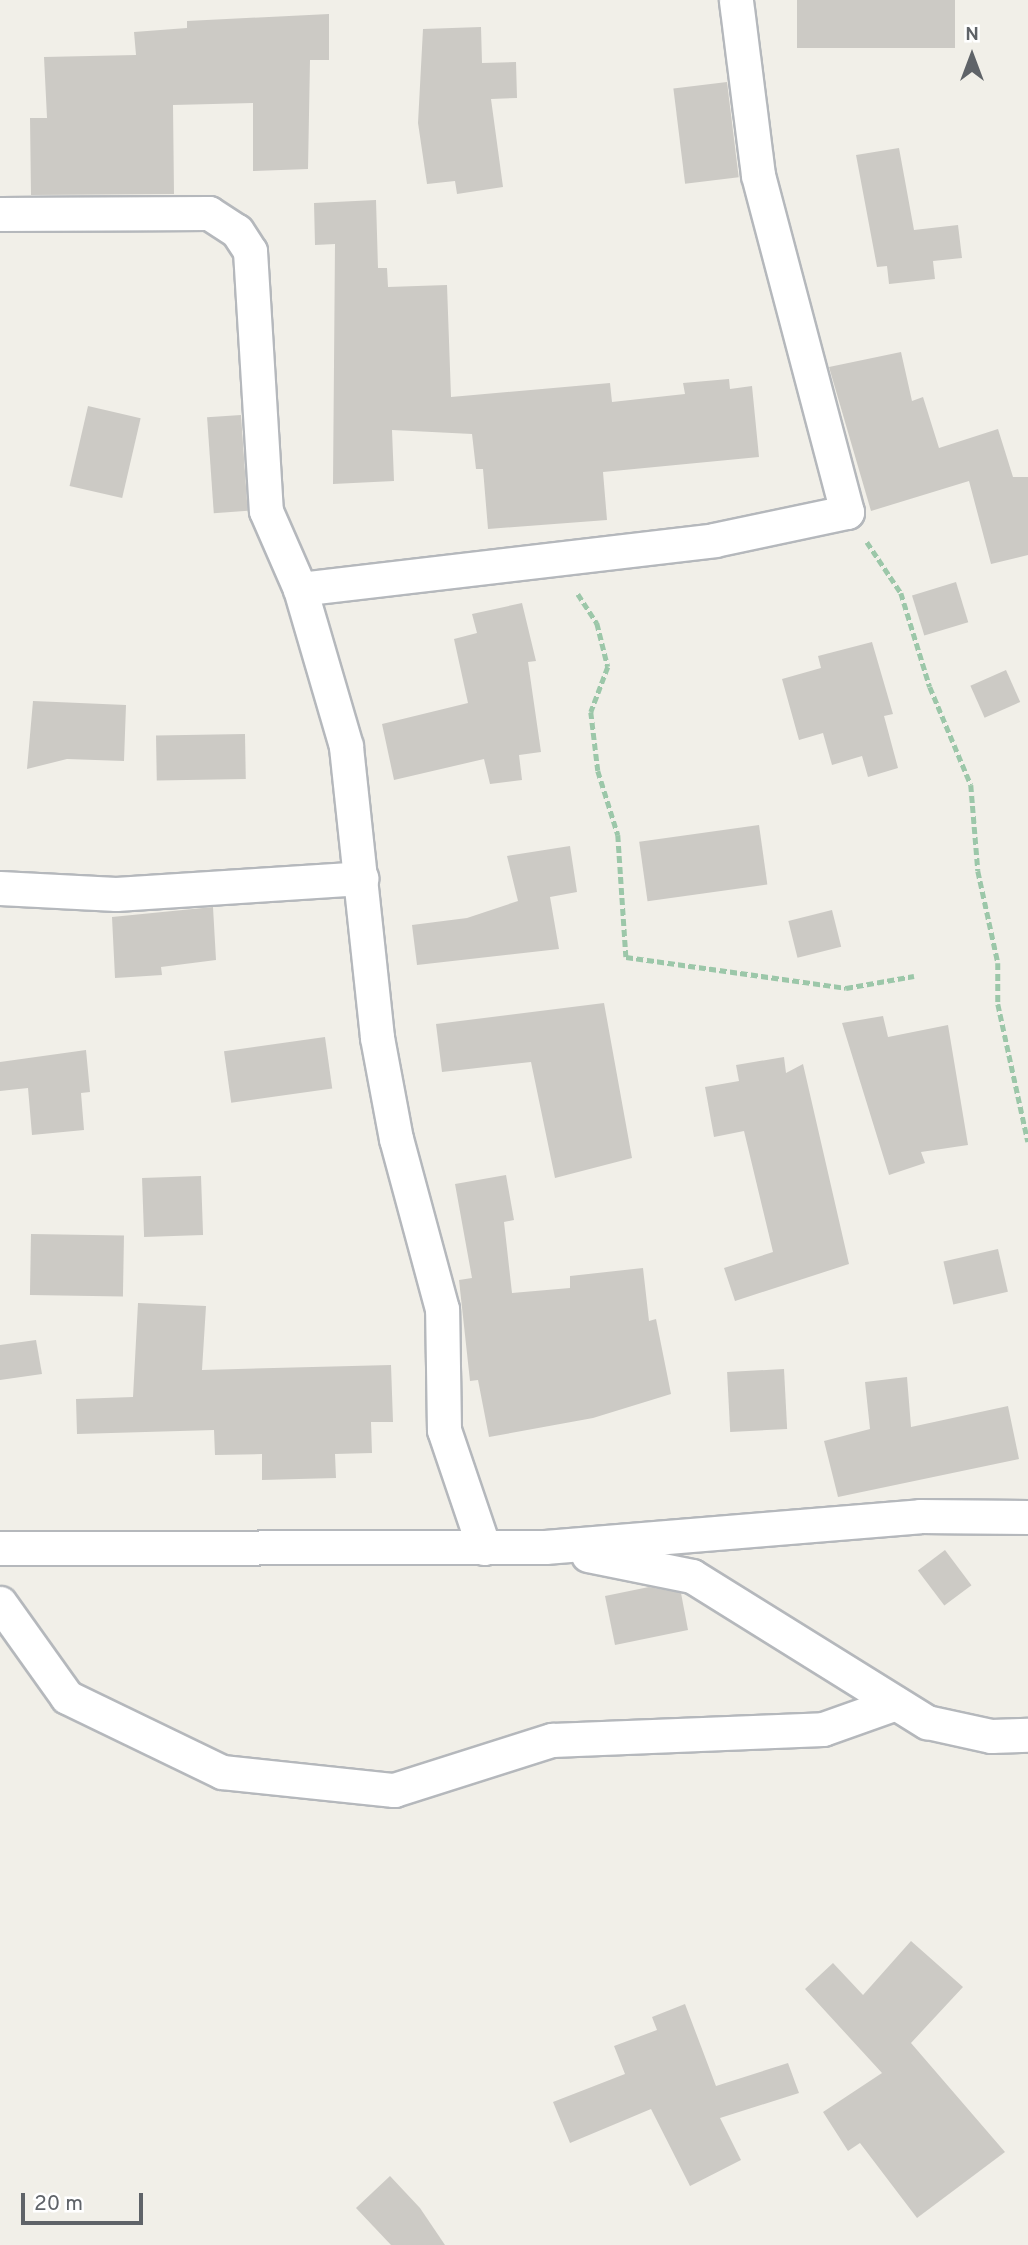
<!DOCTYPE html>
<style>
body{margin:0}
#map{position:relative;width:1028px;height:2245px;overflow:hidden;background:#f1efe8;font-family:Overpass,sans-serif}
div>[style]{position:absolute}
.building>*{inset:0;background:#cccac5;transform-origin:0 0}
.path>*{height:4.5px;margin-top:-2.25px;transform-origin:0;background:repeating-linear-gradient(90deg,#9cc7a9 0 7px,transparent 0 10.5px)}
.roads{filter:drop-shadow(2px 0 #b5b8bc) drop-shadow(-2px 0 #b5b8bc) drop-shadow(0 2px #b5b8bc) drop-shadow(0 -2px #b5b8bc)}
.minor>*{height:33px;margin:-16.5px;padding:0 16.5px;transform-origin:16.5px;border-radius:16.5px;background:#fff}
span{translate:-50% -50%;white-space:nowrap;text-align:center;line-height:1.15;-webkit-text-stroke:6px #fff;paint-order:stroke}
.north{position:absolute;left:937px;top:21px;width:70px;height:70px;-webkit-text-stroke:5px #fff;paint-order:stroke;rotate:0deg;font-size:19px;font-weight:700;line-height:28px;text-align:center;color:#5f6368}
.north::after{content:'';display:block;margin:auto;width:24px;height:32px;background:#5f6368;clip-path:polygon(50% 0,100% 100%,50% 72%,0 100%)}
.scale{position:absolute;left:21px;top:2193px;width:122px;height:32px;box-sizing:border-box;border:4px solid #5f6368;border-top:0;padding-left:9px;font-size:21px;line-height:24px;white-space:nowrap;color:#5f6368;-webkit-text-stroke:5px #fff;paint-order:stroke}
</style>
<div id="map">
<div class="building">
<i style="left:797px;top:0;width:158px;height:48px"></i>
<i style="clip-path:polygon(329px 14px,329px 60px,310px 60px,308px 169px,253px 171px,253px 103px,173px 105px,174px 194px,31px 195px,30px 118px,47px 118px,44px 57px,136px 55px,134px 32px,187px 28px,187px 21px)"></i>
<i style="clip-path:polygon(481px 27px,482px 63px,516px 62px,517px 98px,491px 99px,503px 187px,457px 194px,455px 181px,427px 184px,418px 123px,423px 29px)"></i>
<i style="left:727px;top:82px;width:96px;height:54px;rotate:83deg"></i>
<i style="clip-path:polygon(899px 148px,914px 230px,958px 225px,962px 258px,933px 261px,935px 279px,889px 284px,887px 266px,877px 267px,856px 155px)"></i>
<i style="clip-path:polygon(376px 200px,378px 268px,387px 268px,388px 287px,447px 285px,451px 397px,610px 383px,612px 402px,685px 394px,683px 383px,729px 379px,730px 389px,752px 386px,759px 457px,603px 472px,607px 520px,488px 529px,483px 469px,476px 469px,472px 434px,392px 430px,394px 481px,333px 484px,335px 244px,315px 245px,314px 203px)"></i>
<i style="clip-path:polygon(901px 352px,912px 401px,923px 397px,939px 448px,998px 429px,1013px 477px,1028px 477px,1028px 555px,991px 564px,969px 481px,871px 511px,829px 367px)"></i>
<i style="left:88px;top:406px;width:54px;height:82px;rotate:13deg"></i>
<i style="left:241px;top:415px;width:96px;height:34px;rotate:86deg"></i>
<i style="left:956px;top:582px;width:42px;height:46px;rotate:73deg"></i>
<i style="clip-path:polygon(522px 603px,536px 661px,528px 662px,541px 752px,519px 755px,522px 780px,490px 784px,484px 759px,394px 780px,382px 724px,468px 703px,454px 639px,477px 633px,472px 614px)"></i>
<i style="clip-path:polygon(872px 642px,893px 714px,884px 716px,898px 768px,868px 777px,862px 756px,832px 765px,823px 733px,799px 740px,782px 679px,821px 668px,818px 656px)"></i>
<i style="left:1006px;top:670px;width:35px;height:39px;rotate:66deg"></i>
<i style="clip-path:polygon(33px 701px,126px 705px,124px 761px,67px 759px,27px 769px)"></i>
<i style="left:245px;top:734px;width:45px;height:89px;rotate:89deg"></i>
<i style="left:759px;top:825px;width:60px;height:121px;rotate:82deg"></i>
<i style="clip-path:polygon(570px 846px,577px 892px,550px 897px,559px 949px,417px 965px,412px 925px,467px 918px,518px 901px,507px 856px)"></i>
<i style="clip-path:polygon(213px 907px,216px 960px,161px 967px,162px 975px,115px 978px,112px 917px)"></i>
<i style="left:832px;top:910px;width:38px;height:45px;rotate:76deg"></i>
<i style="clip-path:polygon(604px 1003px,632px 1158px,555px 1178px,531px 1062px,442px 1072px,436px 1024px)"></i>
<i style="clip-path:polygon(883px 1016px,888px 1037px,948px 1025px,968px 1145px,921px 1152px,925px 1163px,889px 1175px,842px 1023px)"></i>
<i style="left:325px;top:1037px;width:52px;height:102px;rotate:82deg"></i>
<i style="clip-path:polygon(86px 1050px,90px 1092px,81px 1093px,84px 1130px,32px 1135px,28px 1088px,0 1091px,0 1062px)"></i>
<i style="clip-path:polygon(784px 1057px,786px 1073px,803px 1064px,849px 1264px,735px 1301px,724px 1268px,773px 1252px,744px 1131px,714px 1137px,705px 1087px,739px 1081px,736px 1065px)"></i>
<i style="clip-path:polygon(506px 1175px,514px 1220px,504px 1222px,512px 1293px,570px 1288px,570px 1276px,643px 1268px,649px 1321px,656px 1319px,671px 1394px,593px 1418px,489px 1437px,478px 1380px,470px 1381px,459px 1280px,472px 1278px,455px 1184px)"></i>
<i style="left:201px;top:1176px;width:59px;height:59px;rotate:88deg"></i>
<i style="left:31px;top:1234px;width:93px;height:61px;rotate:1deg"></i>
<i style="left:998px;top:1249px;width:44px;height:56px;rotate:77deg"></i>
<i style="clip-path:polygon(138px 1303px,206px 1306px,202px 1370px,391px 1365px,393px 1422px,371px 1422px,372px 1453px,335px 1454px,336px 1478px,262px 1480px,262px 1454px,215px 1455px,214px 1430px,77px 1434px,76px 1399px,133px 1397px)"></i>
<i style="clip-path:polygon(36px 1340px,42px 1374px,0 1380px,0 1345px)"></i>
<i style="left:784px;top:1369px;width:60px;height:57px;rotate:87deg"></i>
<i style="clip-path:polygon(907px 1377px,911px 1427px,1008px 1406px,1019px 1459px,838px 1497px,824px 1441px,870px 1429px,865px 1382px)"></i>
<i style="left:945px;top:1550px;width:44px;height:34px;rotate:53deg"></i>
<i style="clip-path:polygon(649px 1587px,681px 1593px,688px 1630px,615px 1645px,605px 1596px)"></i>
<i style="clip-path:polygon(911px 1941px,963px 1987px,911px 2043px,1005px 2152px,917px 2218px,860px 2143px,848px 2151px,823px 2112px,882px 2073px,805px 1989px,833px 1963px,863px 1995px)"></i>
<i style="clip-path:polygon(685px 2004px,716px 2086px,788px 2063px,799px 2093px,720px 2118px,741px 2160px,690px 2186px,651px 2109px,570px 2143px,553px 2102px,625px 2074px,614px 2046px,657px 2030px,652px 2017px)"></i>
<i style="clip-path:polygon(390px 2176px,420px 2208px,445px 2245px,391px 2245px,356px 2208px)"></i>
</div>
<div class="path">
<i style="left:867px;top:542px;width:61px;rotate:56.3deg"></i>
<i style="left:901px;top:593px;width:98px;rotate:72.9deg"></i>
<i style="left:930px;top:687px;width:106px;rotate:67.3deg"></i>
<i style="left:971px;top:785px;width:86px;rotate:85.3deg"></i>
<i style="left:978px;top:871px;width:94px;rotate:77.7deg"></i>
<i style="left:998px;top:963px;width:41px;rotate:90deg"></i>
<i style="left:998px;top:1004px;width:141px;rotate:77.7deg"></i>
<i style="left:578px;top:594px;width:35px;rotate:57deg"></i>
<i style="left:597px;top:623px;width:45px;rotate:76deg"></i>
<i style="left:608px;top:667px;width:48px;rotate:110.7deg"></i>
<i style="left:591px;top:712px;width:59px;rotate:83.2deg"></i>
<i style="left:598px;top:771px;width:67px;rotate:72.6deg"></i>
<i style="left:618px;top:835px;width:122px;rotate:86.2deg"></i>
<i style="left:626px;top:957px;width:222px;rotate:8deg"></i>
<i style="left:846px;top:988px;width:69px;rotate:-10deg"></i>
</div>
<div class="roads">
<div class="minor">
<i style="left:0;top:214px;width:209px;rotate:-0.3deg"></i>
<i style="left:209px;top:213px;width:33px;rotate:33deg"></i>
<i style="left:237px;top:231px;width:24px;rotate:57deg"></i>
<i style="left:250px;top:251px;width:260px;rotate:86.5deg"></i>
<i style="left:266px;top:511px;width:85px;rotate:66.4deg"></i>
<i style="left:0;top:888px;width:116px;rotate:3deg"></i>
<i style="left:116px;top:894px;width:246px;rotate:-3.7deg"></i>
<i style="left:0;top:1548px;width:545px;rotate:-0.11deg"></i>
<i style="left:545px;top:1547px;width:376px;rotate:-4.7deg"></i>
<i style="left:920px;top:1516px;width:108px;rotate:0.5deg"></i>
<i style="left:484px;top:1548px;width:125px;rotate:-108.7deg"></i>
<i style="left:444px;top:1430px;width:121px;rotate:-90.9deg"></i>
<i style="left:442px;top:1309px;width:176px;rotate:-105.1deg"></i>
<i style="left:396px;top:1139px;width:104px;rotate:-100.6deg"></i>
<i style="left:377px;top:1037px;width:293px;rotate:-96.1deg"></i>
<i style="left:346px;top:746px;width:164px;rotate:-106.3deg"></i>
<i style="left:300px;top:589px;width:417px;rotate:-6.7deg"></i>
<i style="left:714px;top:540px;width:136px;rotate:-11.9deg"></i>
<i style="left:847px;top:512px;width:349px;rotate:-104.8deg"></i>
<i style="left:758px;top:175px;width:176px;rotate:-97.2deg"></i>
<i style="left:588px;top:1555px;width:106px;rotate:11.4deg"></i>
<i style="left:692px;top:1576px;width:277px;rotate:31.9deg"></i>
<i style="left:927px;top:1722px;width:66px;rotate:12.3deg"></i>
<i style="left:991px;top:1736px;width:37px;rotate:-2deg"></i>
<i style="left:0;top:1603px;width:115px;rotate:54.5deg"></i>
<i style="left:67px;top:1697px;width:172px;rotate:25.8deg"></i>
<i style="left:222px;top:1772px;width:173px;rotate:6deg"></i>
<i style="left:394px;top:1790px;width:166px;rotate:-17.6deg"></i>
<i style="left:552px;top:1740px;width:271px;rotate:-2.3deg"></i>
<i style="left:823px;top:1729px;width:77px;rotate:-19.6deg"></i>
</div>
</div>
<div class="north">N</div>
<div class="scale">20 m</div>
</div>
